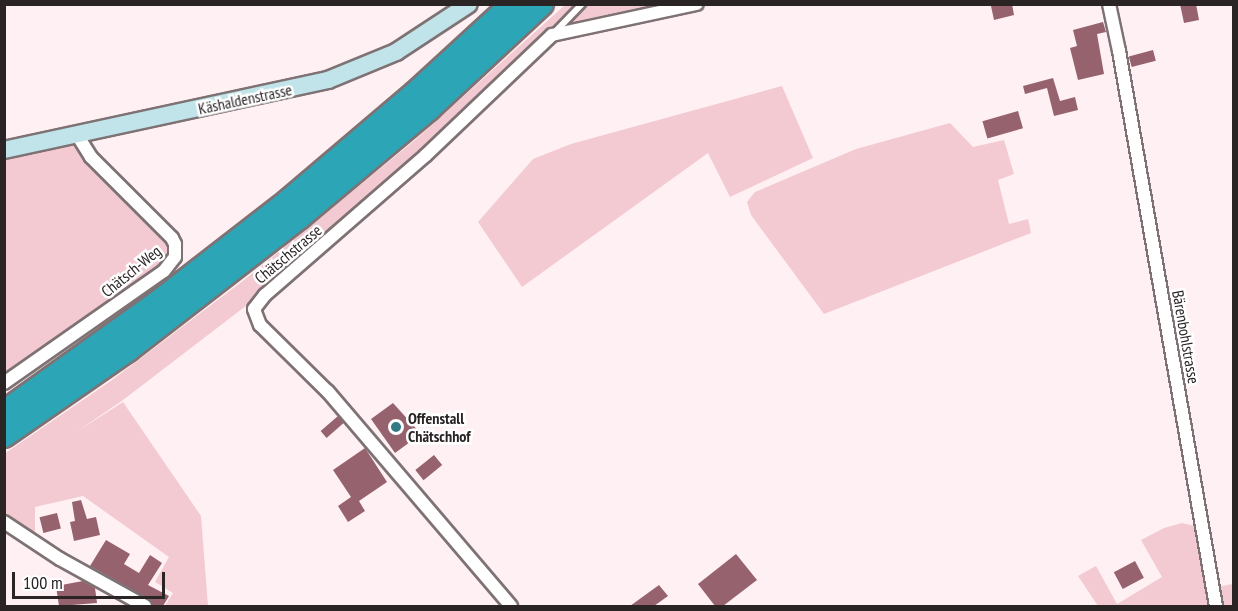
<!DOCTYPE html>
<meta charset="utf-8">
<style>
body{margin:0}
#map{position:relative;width:1238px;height:611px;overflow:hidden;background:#fff0f3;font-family:"PT Sans Narrow",sans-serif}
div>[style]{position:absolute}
.green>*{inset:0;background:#f3cad2}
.building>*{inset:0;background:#96626e;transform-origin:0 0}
.roads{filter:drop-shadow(2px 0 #7e7274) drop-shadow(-2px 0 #7e7274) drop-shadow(0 2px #7e7274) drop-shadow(0 -2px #7e7274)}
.lane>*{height:6px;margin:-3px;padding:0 3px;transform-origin:3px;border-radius:3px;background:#fff}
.street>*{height:12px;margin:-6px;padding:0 6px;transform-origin:6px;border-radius:6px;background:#fff}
.secondary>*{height:16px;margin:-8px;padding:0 8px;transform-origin:8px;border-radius:8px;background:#c0e4e9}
.highway>*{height:22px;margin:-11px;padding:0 11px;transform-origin:11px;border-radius:11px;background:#2ca5b6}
.dots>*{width:16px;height:16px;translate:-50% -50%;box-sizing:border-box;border:3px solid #fff;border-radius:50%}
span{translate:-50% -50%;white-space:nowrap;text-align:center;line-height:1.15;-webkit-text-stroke:5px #fff;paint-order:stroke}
.street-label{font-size:16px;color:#2a2425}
.poi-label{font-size:16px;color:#2a2425;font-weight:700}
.left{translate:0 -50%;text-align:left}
.frame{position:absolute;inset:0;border:6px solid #2a2425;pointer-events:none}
.scale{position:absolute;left:12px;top:572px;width:153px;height:27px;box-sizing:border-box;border:3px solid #2a2425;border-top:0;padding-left:8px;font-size:18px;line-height:21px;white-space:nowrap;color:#2a2425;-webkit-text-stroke:4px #fff;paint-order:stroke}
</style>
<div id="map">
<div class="green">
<i style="clip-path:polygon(565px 5px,579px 5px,444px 134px,361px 208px,251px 302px,123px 400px,75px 433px,123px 402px,201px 516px,208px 606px,165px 606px,173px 593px,155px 582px,169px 557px,83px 496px,35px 507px,35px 535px,5px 516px,4px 454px,112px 380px,244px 280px,415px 140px)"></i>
<i style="clip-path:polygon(587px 5px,683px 5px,564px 27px)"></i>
<i style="clip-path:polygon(782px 86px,813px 158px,730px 197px,708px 153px,522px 287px,478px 222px,533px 159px,571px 144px)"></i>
<i style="clip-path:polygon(950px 123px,973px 147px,1004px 140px,1014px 174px,998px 180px,1009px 224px,1028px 219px,1031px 233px,824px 314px,751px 215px,747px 202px,755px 192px,856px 149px)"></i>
<i style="clip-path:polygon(66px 141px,80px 147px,170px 240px,169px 263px,5px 377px,5px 155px)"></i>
<i style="clip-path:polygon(1182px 523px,1199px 527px,1211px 588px,1233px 584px,1233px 606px,1098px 606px,1078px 576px,1096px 566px,1117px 604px,1162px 577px,1141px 540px,1164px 528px)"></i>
</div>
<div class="building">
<i style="clip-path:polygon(999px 4px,1012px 4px,1014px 15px,994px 20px,991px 6px)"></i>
<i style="clip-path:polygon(1180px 4px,1196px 4px,1199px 20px,1184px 23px)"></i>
<i style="clip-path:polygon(1103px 22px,1106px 32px,1097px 34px,1104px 74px,1078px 80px,1070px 48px,1077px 46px,1073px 30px)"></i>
<i style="left:1153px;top:50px;width:11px;height:25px;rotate:75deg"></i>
<i style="clip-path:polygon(1053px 78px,1060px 101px,1075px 97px,1078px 110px,1054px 116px,1047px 88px,1025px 94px,1023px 86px)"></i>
<i style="left:1018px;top:111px;width:18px;height:37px;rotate:74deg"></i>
<i style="clip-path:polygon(393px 403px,421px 434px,395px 453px,371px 419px)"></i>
<i style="left:338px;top:416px;width:9px;height:23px;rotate:49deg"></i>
<i style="clip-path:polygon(365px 448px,387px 482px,359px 501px,365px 511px,348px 522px,338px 506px,351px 497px,333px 470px)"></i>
<i style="left:434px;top:455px;width:13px;height:24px;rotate:51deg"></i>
<i style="clip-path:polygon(81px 500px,87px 519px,96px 517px,100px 535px,74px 541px,70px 522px,75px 521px,72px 502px)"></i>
<i style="left:57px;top:513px;width:16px;height:18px;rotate:76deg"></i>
<i style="clip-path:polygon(106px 540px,130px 554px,124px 564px,139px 573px,150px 555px,162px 563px,148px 585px,169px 596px,163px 606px,153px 606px,149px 599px,90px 566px)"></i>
<i style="clip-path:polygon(736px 554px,757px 580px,723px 606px,715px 606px,698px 584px)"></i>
<i style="left:1135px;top:561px;width:19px;height:24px;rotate:62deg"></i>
<i style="clip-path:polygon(83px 581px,95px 588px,97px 603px,59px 606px,56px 586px)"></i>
<i style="clip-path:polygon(659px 585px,668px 596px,654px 606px,630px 606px)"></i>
</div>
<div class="roads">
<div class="lane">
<i style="left:555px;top:32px;width:39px;rotate:-46deg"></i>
</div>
<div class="street">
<i style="left:1109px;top:4px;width:48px;rotate:78deg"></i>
<i style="left:1119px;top:51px;width:563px;rotate:80.09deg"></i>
<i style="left:4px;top:383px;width:195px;rotate:-35deg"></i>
<i style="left:164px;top:271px;width:18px;rotate:-52deg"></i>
<i style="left:175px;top:257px;width:13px;rotate:-90deg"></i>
<i style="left:175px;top:244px;width:7px;rotate:-117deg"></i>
<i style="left:172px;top:238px;width:115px;rotate:-135deg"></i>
<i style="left:91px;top:157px;width:26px;rotate:-122deg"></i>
<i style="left:4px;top:522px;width:67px;rotate:33.5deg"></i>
<i style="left:60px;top:559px;width:97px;rotate:28.9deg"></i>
<i style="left:511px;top:606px;width:282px;rotate:-130.5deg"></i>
<i style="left:328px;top:392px;width:95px;rotate:-135.4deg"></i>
<i style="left:260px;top:325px;width:17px;rotate:-111deg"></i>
<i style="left:254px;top:309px;width:18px;rotate:-52deg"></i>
<i style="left:265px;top:295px;width:213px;rotate:-41deg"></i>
<i style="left:426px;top:155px;width:174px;rotate:-43.6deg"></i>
<i style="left:552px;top:35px;width:148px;rotate:-12.1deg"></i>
</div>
<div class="secondary">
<i style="left:4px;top:150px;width:331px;rotate:-12.2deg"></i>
<i style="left:328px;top:80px;width:74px;rotate:-22.4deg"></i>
<i style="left:396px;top:52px;width:87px;rotate:-33.3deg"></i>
</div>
<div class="highway">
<i style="left:4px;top:412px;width:191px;rotate:-35.6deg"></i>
<i style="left:159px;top:301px;width:163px;rotate:-37.8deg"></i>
<i style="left:288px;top:201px;width:167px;rotate:-40.4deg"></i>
<i style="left:415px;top:93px;width:132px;rotate:-42.5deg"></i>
<i style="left:4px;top:436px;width:151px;rotate:-34.7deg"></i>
<i style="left:128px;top:350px;width:217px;rotate:-37.7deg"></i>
<i style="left:300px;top:217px;width:168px;rotate:-39.9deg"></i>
<i style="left:429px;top:109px;width:154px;rotate:-42.9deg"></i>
</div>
</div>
<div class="dots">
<i style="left:396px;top:427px;background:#337a85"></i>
</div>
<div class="street-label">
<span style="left:245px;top:99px;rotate:-12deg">Käshaldenstrasse</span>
<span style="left:288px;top:254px;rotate:-40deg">Chätschstrasse</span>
<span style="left:131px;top:271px;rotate:-39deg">Chätsch-Weg</span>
<span style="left:1186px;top:337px;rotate:80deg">Bärenbohlstrasse</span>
</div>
<div class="poi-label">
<span class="left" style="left:408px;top:427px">Offenstall<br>Chätschhof</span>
</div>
<div class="frame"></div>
<div class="scale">100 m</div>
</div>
